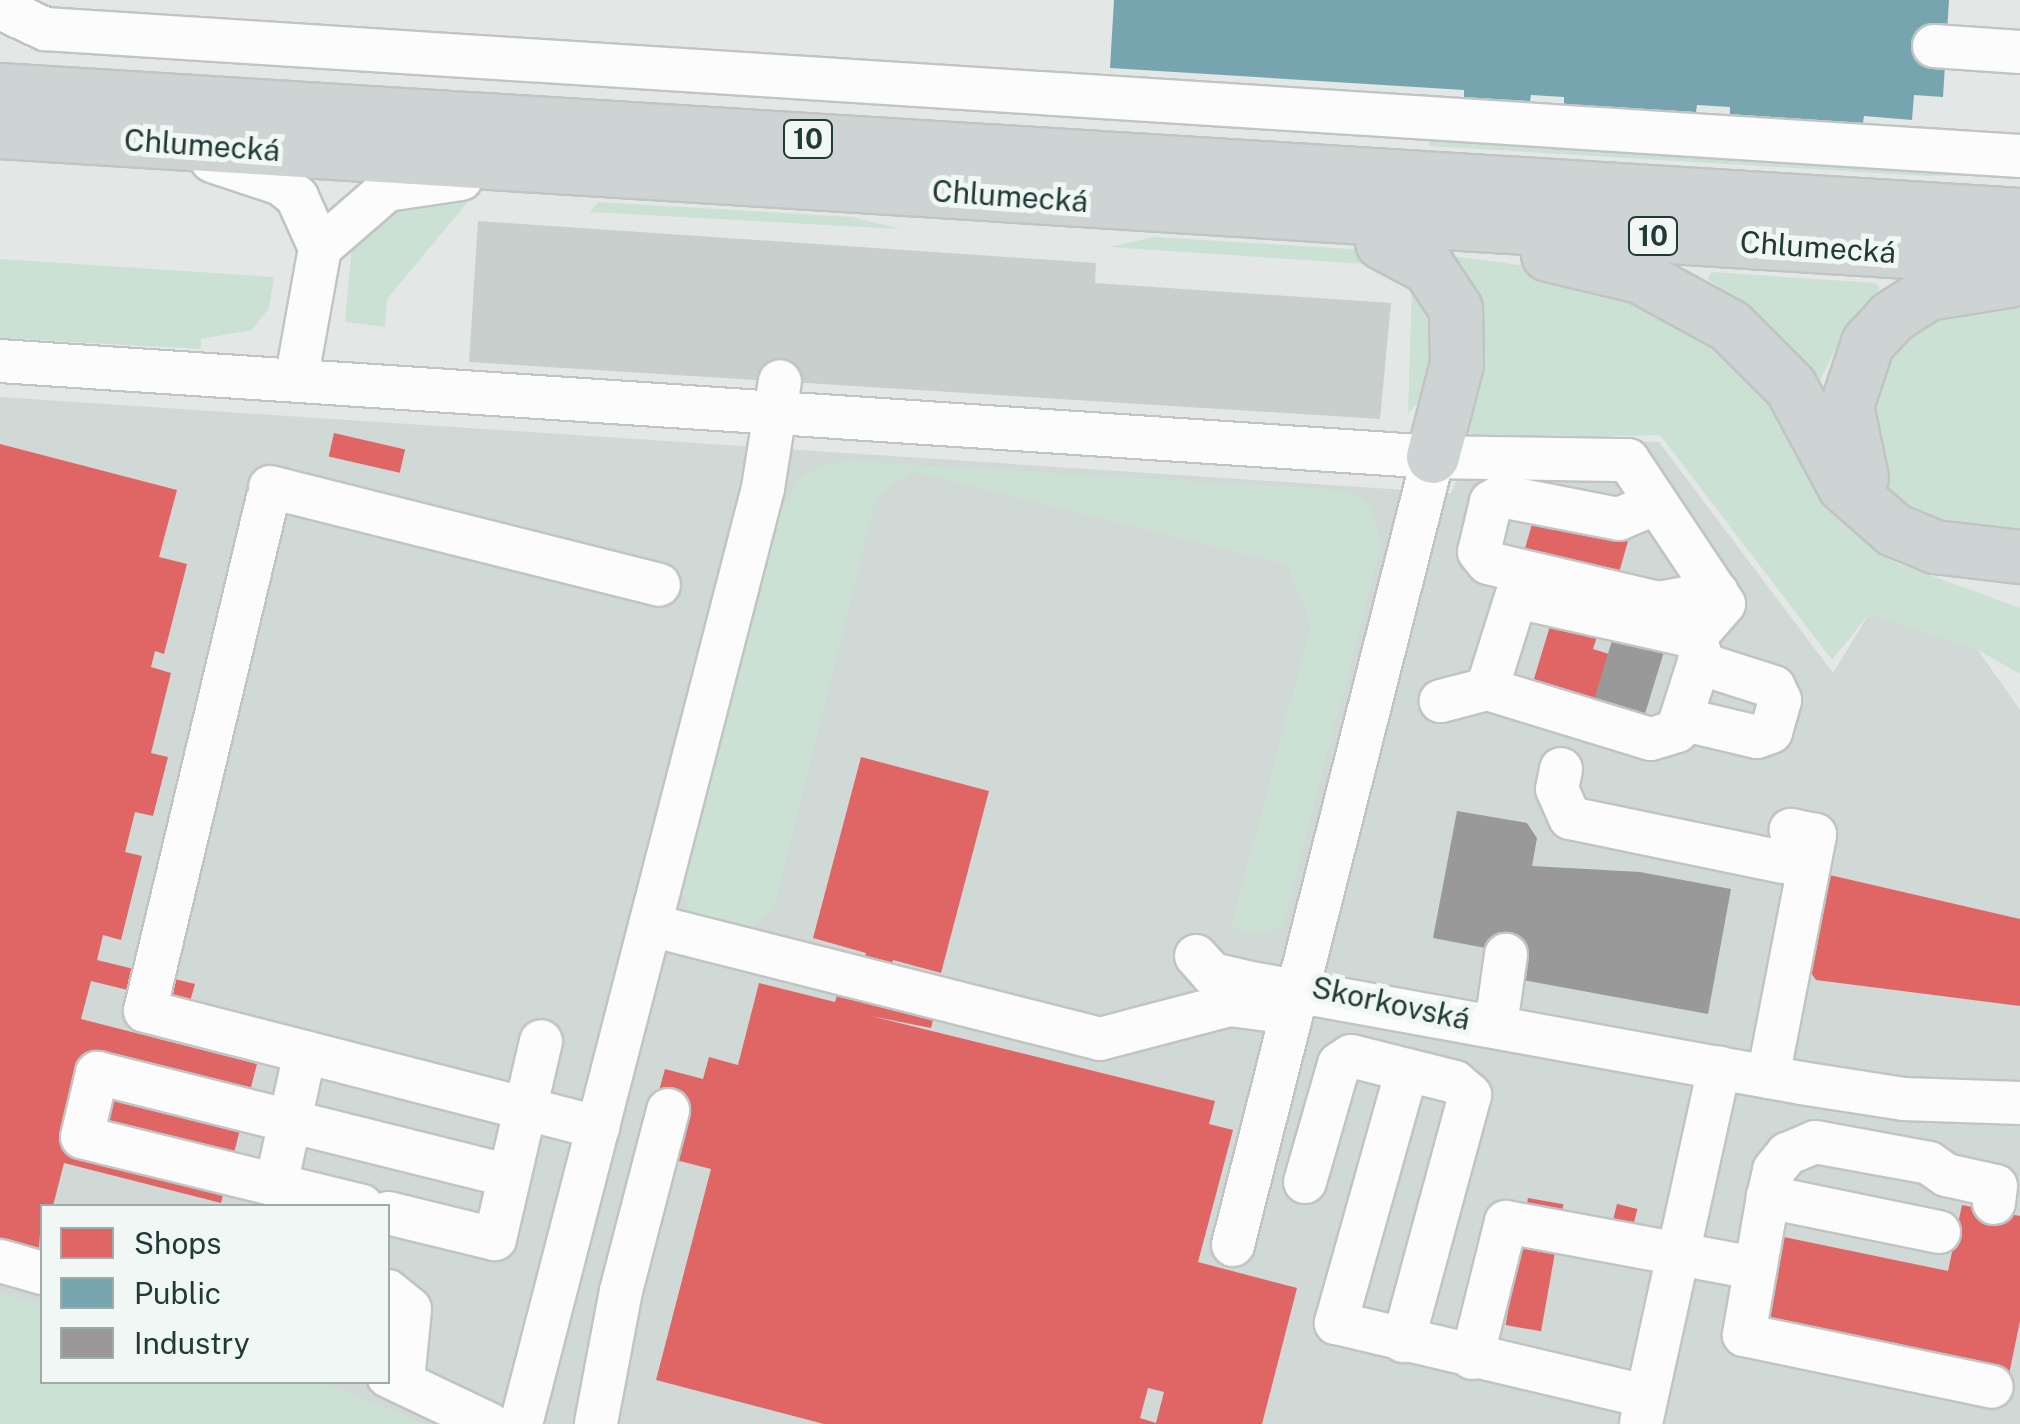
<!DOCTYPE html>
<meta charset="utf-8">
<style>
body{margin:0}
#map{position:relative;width:2020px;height:1424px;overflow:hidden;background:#e3e8e6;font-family:"Public Sans",sans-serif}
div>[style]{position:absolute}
.built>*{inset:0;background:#d0d9d6}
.green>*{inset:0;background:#cbe1d4}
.shops>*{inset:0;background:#e06666;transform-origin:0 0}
.public>*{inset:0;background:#76a5af}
.industry>*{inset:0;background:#999;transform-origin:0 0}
.building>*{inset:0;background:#c9cfcd}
.roads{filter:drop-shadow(2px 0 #c0c5c3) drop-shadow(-2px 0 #c0c5c3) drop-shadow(0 2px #c0c5c3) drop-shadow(0 -2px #c0c5c3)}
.minor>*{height:42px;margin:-21px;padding:0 21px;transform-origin:21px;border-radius:21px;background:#fbfcfb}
.major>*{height:52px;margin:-26px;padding:0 26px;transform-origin:26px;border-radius:26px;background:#cdd4d3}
span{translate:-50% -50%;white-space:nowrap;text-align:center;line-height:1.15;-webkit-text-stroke:10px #f0f7f4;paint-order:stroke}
.shield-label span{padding:2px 8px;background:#f0f7f4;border:2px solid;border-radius:8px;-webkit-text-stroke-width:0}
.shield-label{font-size:28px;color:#203b36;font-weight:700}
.street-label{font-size:30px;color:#203b36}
.legend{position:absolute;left:40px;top:1204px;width:350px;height:180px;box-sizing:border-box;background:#f0f7f4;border:2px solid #9daca8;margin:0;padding:12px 18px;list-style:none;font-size:30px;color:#203b36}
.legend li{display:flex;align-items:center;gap:20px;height:50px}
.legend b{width:50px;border:2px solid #9daca8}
</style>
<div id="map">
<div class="built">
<i style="clip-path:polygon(0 397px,1451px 493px,1475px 439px,1659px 442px,1833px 673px,1869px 614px,1978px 650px,2020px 710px,2020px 1424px,424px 1424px,320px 1382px,388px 1382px,388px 1206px,42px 1206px,42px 1305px,0 1294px)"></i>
</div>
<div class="green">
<i style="clip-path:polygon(1430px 127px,2020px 175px,1926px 176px,1429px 146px)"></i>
<i style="clip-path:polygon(467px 194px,467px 203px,387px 299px,385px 327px,345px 322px,352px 245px,374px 212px)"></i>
<i style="clip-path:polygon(598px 202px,852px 217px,901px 229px,590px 212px)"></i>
<i style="clip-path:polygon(1155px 237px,1382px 251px,1396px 266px,1109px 247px)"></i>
<i style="clip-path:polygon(1452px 256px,1585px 274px,1748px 355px,1860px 537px,1894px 562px,2020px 608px,2020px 674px,1978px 650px,1869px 614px,1832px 660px,1660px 435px,1475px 439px,1463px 423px,1481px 360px,1483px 315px)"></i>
<i style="clip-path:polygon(0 259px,274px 277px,269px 308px,252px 330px,201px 339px,201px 349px,0 338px)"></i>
<i style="clip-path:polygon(1712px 272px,1876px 283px,1880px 288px,1846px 328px,1819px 382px,1761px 317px,1707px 279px)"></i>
<i style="clip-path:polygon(1412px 284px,1430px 304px,1434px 355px,1418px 403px,1408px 413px)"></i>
<i style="clip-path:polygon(2020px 294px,2020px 533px,1963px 538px,1891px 500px,1865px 463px,1873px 361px,1953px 298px)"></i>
<i style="clip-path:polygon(847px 461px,1347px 490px,1368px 504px,1382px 542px,1282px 927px,1258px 934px,1231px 928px,1311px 624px,1287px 564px,911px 471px,875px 500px,774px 908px,754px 926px,730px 927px,699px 919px,688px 908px,680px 885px,774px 523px,801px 478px,821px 465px)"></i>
<i style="clip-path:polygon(0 1293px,42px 1304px,42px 1382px,320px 1382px,424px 1424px,0 1424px)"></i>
</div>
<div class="shops">
<i style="left:334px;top:433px;width:73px;height:24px;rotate:13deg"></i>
<i style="clip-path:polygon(0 444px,177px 490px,159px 557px,187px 564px,164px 654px,155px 651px,151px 667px,171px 673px,151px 753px,168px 757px,153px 816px,135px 812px,125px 852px,142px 856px,121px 940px,103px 935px,97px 960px,195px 984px,189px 1005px,91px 981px,81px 1019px,257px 1064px,221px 1203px,64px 1163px,53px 1206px,42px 1206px,38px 1262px,0 1252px)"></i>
<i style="left:1536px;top:510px;width:97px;height:54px;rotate:16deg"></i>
<i style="clip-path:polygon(1553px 616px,1599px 630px,1593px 649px,1609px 654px,1594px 706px,1523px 715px)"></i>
<i style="clip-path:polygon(evenodd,861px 757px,989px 791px,941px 973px,893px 960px,881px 1006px,933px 1020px,931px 1028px,871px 1016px,1215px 1101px,1209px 1124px,1233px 1130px,1198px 1262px,1297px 1288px,1262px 1424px,824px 1424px,656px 1380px,711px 1169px,664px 1157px,657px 1098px,665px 1069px,703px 1079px,709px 1057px,738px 1065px,759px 983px,835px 1002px,837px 995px,854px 1000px,866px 953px,813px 938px,861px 757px,1148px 1388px,1164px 1392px,1156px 1423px,1140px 1418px,1148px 1388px)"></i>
<i style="clip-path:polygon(1821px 873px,2020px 919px,2020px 1006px,1816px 980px,1809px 970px)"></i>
<i style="left:1528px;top:1198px;width:36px;height:129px;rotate:10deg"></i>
<i style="left:1617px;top:1204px;width:21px;height:57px;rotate:14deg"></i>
<i style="clip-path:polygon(1962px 1205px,2020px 1216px,2020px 1321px,2008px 1379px,1760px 1329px,1779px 1236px,1948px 1271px)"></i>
</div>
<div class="public">
<i style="clip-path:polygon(1114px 0,1949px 0,1943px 97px,1914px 95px,1912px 120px,1864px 116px,1863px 123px,1730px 114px,1730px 107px,1697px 105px,1696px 112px,1564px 104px,1564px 97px,1531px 95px,1530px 101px,1464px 97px,1464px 90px,1110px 68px)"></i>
</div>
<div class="industry">
<i style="left:1614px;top:634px;width:53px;height:82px;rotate:17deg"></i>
<i style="clip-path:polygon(1457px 811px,1527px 823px,1537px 838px,1532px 866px,1640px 872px,1731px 889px,1708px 1014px,1512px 978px,1517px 954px,1433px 938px)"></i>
</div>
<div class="building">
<i style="clip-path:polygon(478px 221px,1096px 263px,1095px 283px,1391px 303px,1380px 419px,469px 362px)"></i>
</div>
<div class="roads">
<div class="minor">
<i style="left:0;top:8px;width:50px;rotate:25deg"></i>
<i style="left:45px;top:29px;width:1979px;rotate:3.68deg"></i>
<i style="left:1934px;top:46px;width:86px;rotate:4deg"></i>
<i style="left:212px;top:161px;width:73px;rotate:18.4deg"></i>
<i style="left:281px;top:184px;width:21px;rotate:39deg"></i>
<i style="left:297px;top:197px;width:56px;rotate:65.7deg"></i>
<i style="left:320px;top:248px;width:135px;rotate:100.2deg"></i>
<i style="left:320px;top:248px;width:89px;rotate:-40.9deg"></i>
<i style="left:387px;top:190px;width:75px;rotate:-8.5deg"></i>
<i style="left:0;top:361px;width:1436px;rotate:3.83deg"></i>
<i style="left:1433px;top:457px;width:195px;rotate:0.9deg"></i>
<i style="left:1628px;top:460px;width:173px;rotate:56.3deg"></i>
<i style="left:1724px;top:604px;width:44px;rotate:131.3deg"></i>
<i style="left:1695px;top:637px;width:183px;rotate:-167.4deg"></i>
<i style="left:1516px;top:597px;width:96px;rotate:107.5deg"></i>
<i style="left:1487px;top:689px;width:48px;rotate:165.4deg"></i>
<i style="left:270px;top:487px;width:401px;rotate:14.1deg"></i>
<i style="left:267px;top:501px;width:524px;rotate:103.45deg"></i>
<i style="left:145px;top:1011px;width:468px;rotate:14.4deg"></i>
<i style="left:1654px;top:504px;width:38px;rotate:157deg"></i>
<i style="left:1619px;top:519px;width:120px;rotate:-169deg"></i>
<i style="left:1501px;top:496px;width:12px;rotate:149deg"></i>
<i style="left:1491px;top:502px;width:51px;rotate:103.5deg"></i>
<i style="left:1479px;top:552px;width:14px;rotate:51deg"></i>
<i style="left:1488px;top:563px;width:176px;rotate:13.2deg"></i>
<i style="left:1659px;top:603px;width:59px;rotate:-10.7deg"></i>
<i style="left:1487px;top:689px;width:171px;rotate:17deg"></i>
<i style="left:1651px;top:739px;width:27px;rotate:-17deg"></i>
<i style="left:1677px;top:731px;width:79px;rotate:-72.3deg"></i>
<i style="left:1701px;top:656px;width:20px;rotate:-108deg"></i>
<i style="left:1681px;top:719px;width:78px;rotate:13.3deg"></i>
<i style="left:1757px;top:737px;width:15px;rotate:-20deg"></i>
<i style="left:1771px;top:732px;width:33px;rotate:-74deg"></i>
<i style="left:1780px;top:700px;width:14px;rotate:-115deg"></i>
<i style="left:1774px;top:687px;width:79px;rotate:-162.3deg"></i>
<i style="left:1561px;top:769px;width:20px;rotate:101deg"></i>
<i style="left:1557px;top:789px;width:32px;rotate:66deg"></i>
<i style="left:1570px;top:818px;width:217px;rotate:11.7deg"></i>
<i style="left:650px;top:925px;width:464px;rotate:14.2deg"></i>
<i style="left:1100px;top:1039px;width:134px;rotate:-14.7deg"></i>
<i style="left:1230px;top:1005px;width:46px;rotate:7.4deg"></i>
<i style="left:1196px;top:956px;width:24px;rotate:48deg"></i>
<i style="left:1212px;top:974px;width:40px;rotate:13deg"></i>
<i style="left:1251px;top:983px;width:559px;rotate:10.3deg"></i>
<i style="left:1801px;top:1083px;width:104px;rotate:8.8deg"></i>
<i style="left:1904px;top:1099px;width:116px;rotate:2deg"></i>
<i style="left:1496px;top:1025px;width:71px;rotate:-81.9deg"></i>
<i style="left:1407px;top:1070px;width:263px;rotate:105.7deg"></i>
<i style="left:1336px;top:1323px;width:318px;rotate:13.3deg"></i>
<i style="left:1768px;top:1077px;width:247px;rotate:-79deg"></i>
<i style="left:1815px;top:835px;width:25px;rotate:-168deg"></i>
<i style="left:1305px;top:1182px;width:123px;rotate:-73.9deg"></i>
<i style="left:1339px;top:1064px;width:14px;rotate:-34deg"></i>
<i style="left:1351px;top:1056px;width:107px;rotate:14deg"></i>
<i style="left:1455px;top:1082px;width:20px;rotate:41deg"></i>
<i style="left:1470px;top:1095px;width:255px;rotate:105.2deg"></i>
<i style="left:276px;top:1185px;width:136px;rotate:-77.7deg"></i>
<i style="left:1768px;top:1197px;width:28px;rotate:-77deg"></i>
<i style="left:1774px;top:1170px;width:21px;rotate:-51deg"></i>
<i style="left:1787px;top:1154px;width:30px;rotate:-23deg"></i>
<i style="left:1815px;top:1142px;width:116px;rotate:10.4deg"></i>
<i style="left:1929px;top:1163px;width:21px;rotate:35deg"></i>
<i style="left:1946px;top:1175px;width:51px;rotate:12.4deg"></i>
<i style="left:1996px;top:1186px;width:17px;rotate:97deg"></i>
<i style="left:362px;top:1206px;width:288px;rotate:-166.2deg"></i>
<i style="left:82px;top:1137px;width:66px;rotate:-76.8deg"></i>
<i style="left:97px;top:1073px;width:425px;rotate:14deg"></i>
<i style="left:388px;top:1213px;width:110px;rotate:13.7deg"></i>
<i style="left:495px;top:1239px;width:203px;rotate:-76.9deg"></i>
<i style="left:1939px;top:1232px;width:175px;rotate:-168.4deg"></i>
<i style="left:1768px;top:1197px;width:140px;rotate:99.9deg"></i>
<i style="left:1744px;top:1335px;width:253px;rotate:11.8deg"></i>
<i style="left:1233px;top:1245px;width:813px;rotate:-75.76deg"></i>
<i style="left:0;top:1261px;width:44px;rotate:15.9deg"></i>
<i style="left:388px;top:1291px;width:28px;rotate:39deg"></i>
<i style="left:410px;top:1309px;width:72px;rotate:95.6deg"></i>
<i style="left:1472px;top:1358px;width:140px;rotate:-76deg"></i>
<i style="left:1506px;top:1222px;width:252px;rotate:10.5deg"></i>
<i style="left:388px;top:1376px;width:112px;rotate:25.4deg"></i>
<i style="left:596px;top:1423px;width:134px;rotate:-79.3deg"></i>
<i style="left:621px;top:1291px;width:187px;rotate:-75.4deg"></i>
<i style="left:1641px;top:1423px;width:364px;rotate:-77.6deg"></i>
<i style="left:521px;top:1424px;width:967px;rotate:-75.5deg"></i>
<i style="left:763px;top:488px;width:108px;rotate:-81deg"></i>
</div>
<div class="major">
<i style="left:0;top:90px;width:2024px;rotate:3.54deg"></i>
<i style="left:0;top:132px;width:2024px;rotate:3.6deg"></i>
<i style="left:1382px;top:243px;width:53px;rotate:28deg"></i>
<i style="left:1429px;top:268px;width:49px;rotate:56.6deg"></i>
<i style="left:1456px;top:309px;width:55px;rotate:89deg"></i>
<i style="left:1457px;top:364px;width:96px;rotate:104.5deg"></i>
<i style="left:1548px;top:255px;width:95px;rotate:13.4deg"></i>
<i style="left:1640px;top:277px;width:102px;rotate:28.6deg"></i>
<i style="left:1730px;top:326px;width:86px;rotate:45deg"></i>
<i style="left:1791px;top:387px;width:112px;rotate:61.8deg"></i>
<i style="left:1844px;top:486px;width:67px;rotate:41.3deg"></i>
<i style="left:1894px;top:530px;width:44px;rotate:22.5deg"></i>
<i style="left:1935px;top:547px;width:86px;rotate:6.7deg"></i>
<i style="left:1862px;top:478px;width:74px;rotate:-101.8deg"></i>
<i style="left:1847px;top:406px;width:66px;rotate:-71.6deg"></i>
<i style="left:1868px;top:343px;width:35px;rotate:-47deg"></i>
<i style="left:1892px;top:317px;width:43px;rotate:-32.6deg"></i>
<i style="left:1928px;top:294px;width:82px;rotate:-9.1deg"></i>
</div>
</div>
<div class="shield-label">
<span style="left:808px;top:139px">10</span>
<span style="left:1653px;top:236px">10</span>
</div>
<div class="street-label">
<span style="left:202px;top:145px;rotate:4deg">Chlumecká</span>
<span style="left:1010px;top:196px;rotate:4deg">Chlumecká</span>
<span style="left:1818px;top:247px;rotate:4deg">Chlumecká</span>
<span style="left:1391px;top:1003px;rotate:12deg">Skorkovská</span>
</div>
<ul class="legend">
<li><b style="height:28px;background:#e06666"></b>Shops</li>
<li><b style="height:28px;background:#76a5af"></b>Public</li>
<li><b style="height:28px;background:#999"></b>Industry</li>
</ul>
</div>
